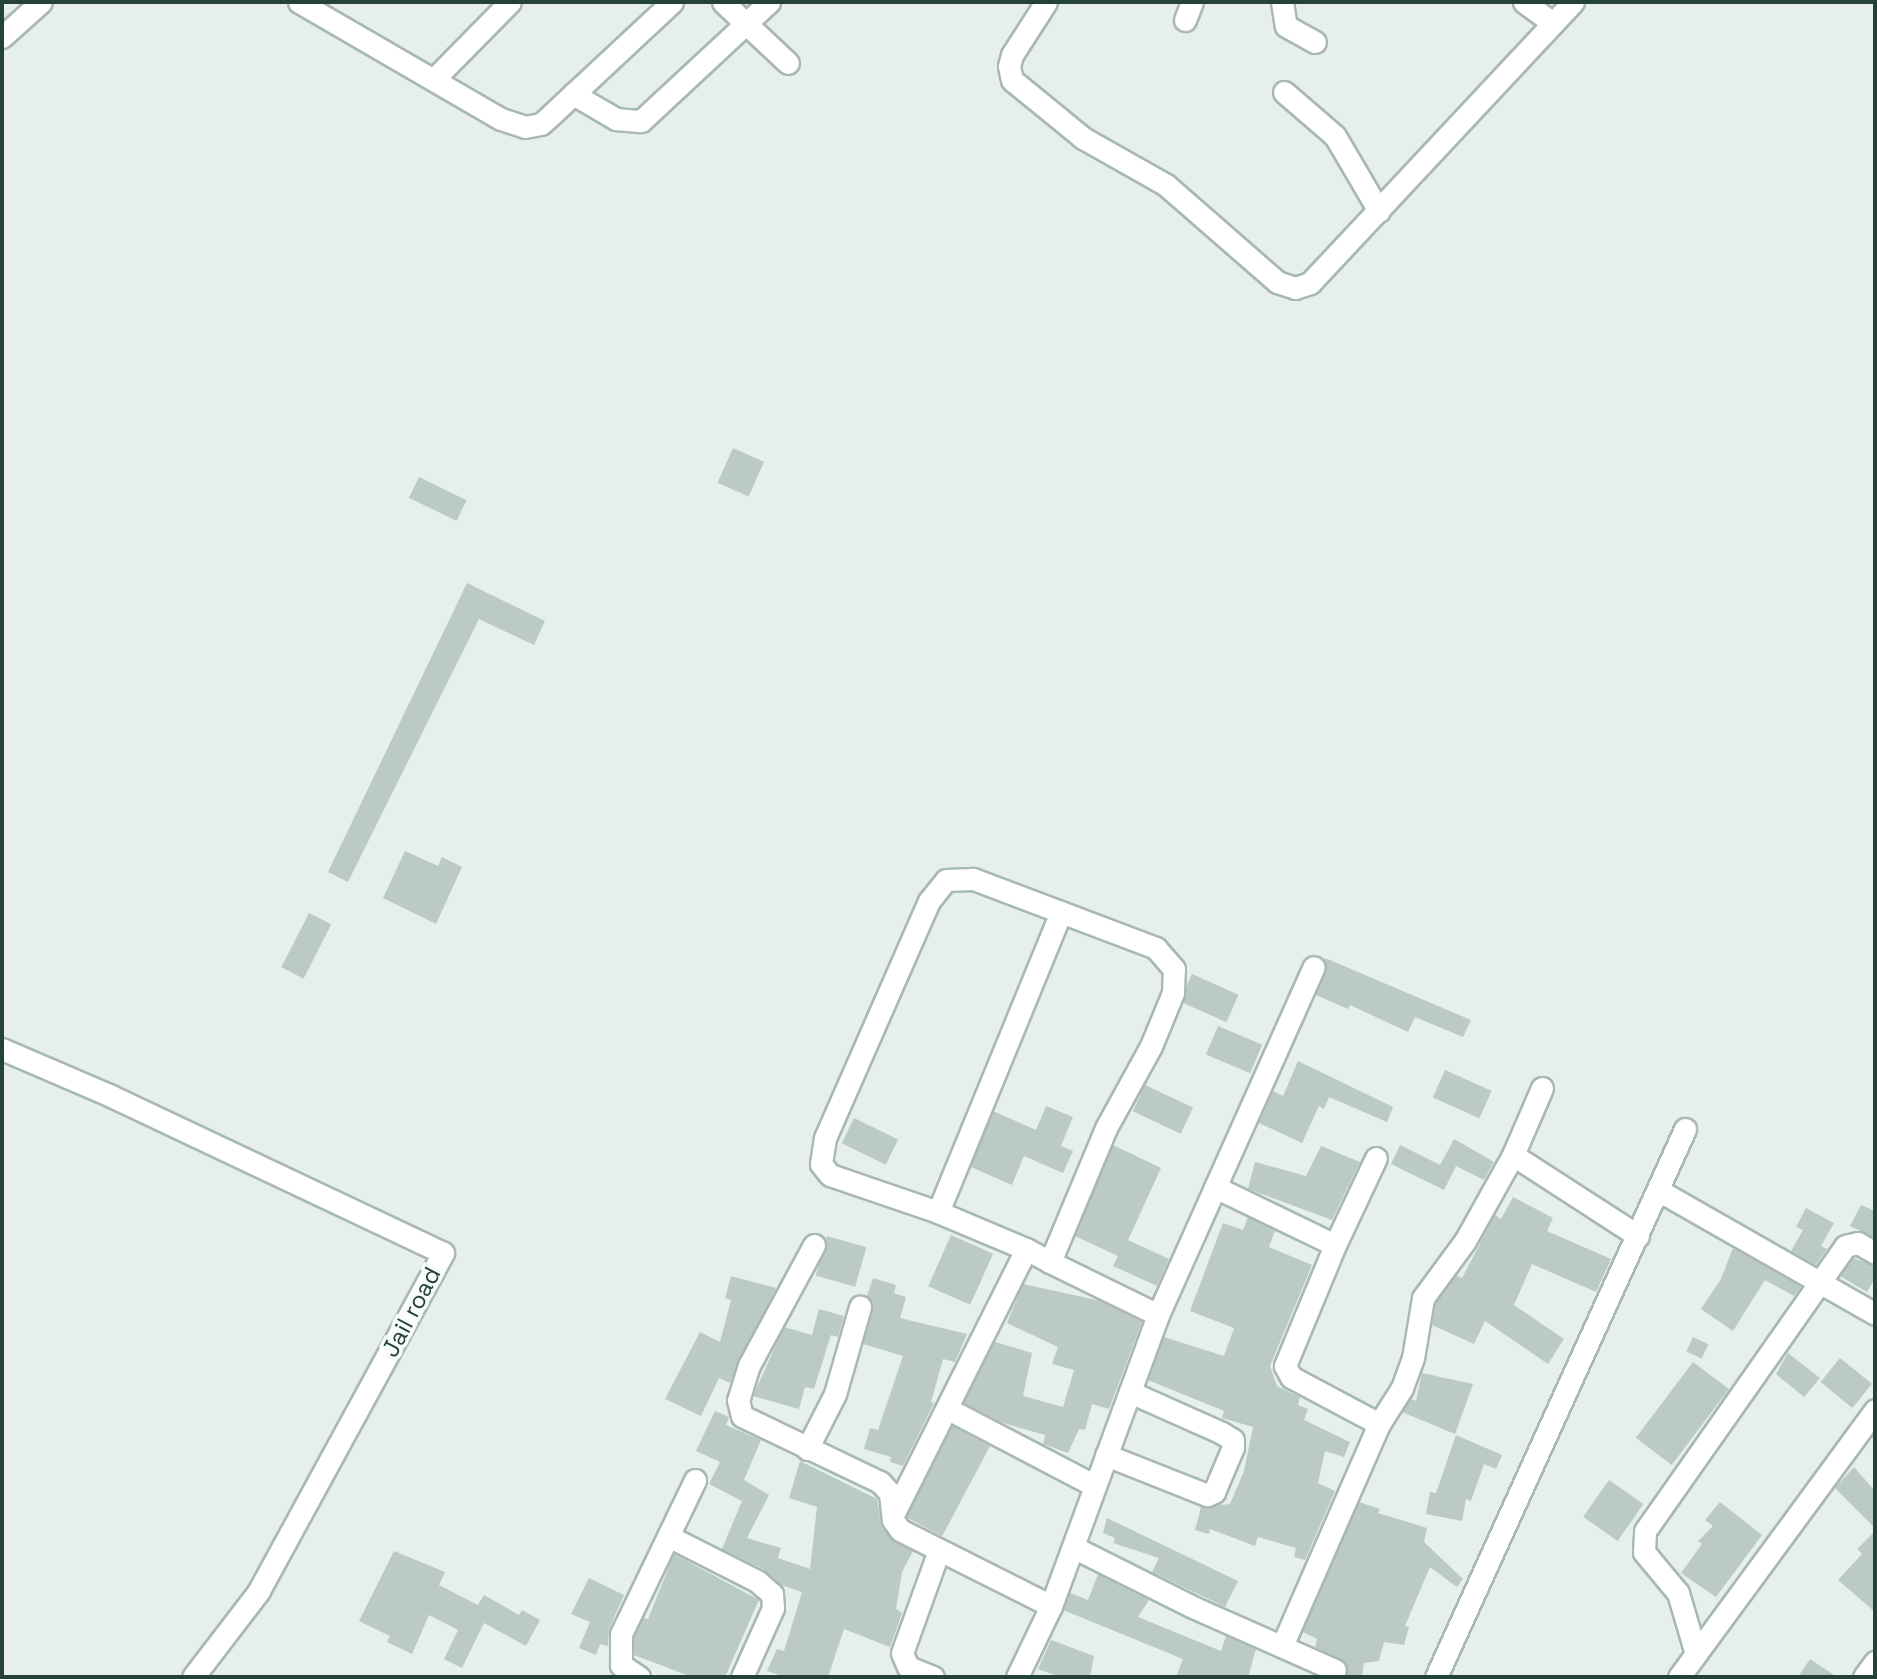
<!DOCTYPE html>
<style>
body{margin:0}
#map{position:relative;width:1877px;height:1679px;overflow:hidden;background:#e6efeb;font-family:"Space Grotesk",sans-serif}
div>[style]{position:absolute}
.building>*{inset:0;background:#bbcac4;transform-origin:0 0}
.roads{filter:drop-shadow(2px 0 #a8b8b2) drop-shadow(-2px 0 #a8b8b2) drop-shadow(0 2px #a8b8b2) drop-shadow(0 -2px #a8b8b2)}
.minor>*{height:21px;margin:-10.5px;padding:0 10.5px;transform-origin:10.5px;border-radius:10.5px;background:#fff}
span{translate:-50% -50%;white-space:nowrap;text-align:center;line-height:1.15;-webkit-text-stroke:7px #f7fbf9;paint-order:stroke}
.street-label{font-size:24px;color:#24423a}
.frame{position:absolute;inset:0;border:4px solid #24423a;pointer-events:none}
</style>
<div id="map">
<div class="building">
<i style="left:733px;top:448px;width:34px;height:38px;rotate:24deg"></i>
<i style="left:419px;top:477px;width:53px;height:23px;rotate:26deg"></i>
<i style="clip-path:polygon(467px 583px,545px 621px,534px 645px,479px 619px,348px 882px,328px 872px)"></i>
<i style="clip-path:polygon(405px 851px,438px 866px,442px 857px,462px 867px,436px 924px,383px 898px)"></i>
<i style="left:309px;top:913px;width:25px;height:61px;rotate:27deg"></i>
<i style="clip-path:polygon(1325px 958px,1471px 1020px,1463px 1037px,1415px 1017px,1408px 1032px,1350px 1005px,1348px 1009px,1316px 995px,1326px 972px)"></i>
<i style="left:1192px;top:974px;width:51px;height:30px;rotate:24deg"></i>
<i style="left:1218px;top:1026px;width:48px;height:31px;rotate:23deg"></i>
<i style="clip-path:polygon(1298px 1061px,1393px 1107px,1387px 1122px,1329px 1097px,1324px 1109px,1319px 1106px,1302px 1143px,1259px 1123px,1273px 1091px,1283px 1096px)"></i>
<i style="left:1445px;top:1070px;width:51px;height:30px;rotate:24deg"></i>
<i style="left:1145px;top:1085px;width:53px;height:29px;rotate:25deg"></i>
<i style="clip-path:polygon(1046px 1106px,1073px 1117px,1061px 1146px,1073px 1151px,1063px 1173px,1024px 1156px,1012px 1185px,971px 1167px,993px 1111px,1036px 1130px)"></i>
<i style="left:854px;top:1118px;width:49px;height:28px;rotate:26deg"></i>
<i style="clip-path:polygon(1454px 1139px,1494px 1162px,1484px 1180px,1456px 1166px,1444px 1190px,1391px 1164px,1400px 1145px,1440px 1165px)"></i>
<i style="clip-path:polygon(1113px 1145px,1161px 1168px,1128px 1240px,1169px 1259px,1157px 1286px,1113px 1266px,1118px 1256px,1075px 1236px)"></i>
<i style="clip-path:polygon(1321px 1146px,1360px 1162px,1332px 1220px,1248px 1189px,1255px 1162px,1306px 1176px)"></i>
<i style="clip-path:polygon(1513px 1197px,1553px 1218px,1547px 1231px,1611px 1259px,1596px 1292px,1532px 1264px,1514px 1305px,1564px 1339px,1548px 1364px,1485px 1321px,1474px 1344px,1432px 1325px,1435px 1303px,1456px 1275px,1462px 1278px,1495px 1215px,1501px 1219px)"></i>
<i style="clip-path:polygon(1861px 1205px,1875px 1211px,1875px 1238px,1850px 1226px)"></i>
<i style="clip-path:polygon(1806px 1208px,1834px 1223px,1821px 1246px,1827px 1249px,1816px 1265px,1791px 1251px,1803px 1230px,1796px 1227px)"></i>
<i style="clip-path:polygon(1248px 1217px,1275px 1231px,1269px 1247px,1312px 1265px,1270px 1366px,1277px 1386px,1300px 1397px,1298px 1405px,1308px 1409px,1304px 1420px,1350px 1442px,1344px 1457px,1325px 1451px,1318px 1483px,1335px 1491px,1305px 1560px,1294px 1557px,1296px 1548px,1258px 1537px,1255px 1546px,1210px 1529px,1209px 1534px,1195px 1530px,1201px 1507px,1230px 1504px,1244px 1471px,1253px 1427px,1222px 1418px,1224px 1411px,1148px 1380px,1164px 1337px,1224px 1356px,1234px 1328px,1190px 1311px,1223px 1223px,1243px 1230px)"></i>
<i style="left:951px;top:1235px;width:46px;height:56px;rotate:24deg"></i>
<i style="left:827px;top:1236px;width:41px;height:41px;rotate:16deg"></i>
<i style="clip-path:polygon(1733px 1248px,1801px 1287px,1794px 1296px,1765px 1280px,1733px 1331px,1701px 1309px,1721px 1279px)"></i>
<i style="clip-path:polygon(1853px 1258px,1875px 1266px,1875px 1278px,1867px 1292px,1840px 1276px)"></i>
<i style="clip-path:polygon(731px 1276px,776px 1288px,730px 1383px,719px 1378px,701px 1416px,665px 1399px,700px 1332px,720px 1342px,731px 1300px,725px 1298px)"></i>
<i style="clip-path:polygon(873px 1278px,896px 1285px,894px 1293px,906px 1297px,900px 1318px,967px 1334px,955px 1362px,943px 1359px,931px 1402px,934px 1403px,903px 1466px,890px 1462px,891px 1457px,864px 1449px,870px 1428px,878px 1430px,903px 1356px,863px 1344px,873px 1311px,867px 1296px)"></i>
<i style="clip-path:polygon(1023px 1284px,1101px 1301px,1142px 1322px,1109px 1409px,1092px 1404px,1085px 1430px,1079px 1429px,1068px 1453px,1043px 1444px,1045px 1435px,1003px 1423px,964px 1403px,995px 1342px,1032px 1353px,1023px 1396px,1063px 1407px,1074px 1370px,1052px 1364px,1058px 1347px,1007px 1323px)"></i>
<i style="clip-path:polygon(819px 1309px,844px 1316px,838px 1337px,831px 1335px,814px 1389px,805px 1387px,799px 1409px,753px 1396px,784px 1327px,812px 1335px)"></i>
<i style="left:1693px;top:1337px;width:17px;height:16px;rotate:25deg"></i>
<i style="clip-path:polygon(1788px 1353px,1820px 1378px,1804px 1397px,1776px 1374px)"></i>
<i style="left:1840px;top:1358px;width:41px;height:31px;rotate:39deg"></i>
<i style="left:1693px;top:1362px;width:45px;height:95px;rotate:37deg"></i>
<i style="clip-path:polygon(1422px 1373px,1473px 1384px,1455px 1434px,1402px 1412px,1411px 1399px,1416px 1401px)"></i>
<i style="clip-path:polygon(715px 1411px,729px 1417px,726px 1425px,761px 1440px,744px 1480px,769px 1495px,747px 1538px,781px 1548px,778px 1558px,810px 1569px,817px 1507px,789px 1498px,800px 1461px,877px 1499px,882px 1528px,894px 1541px,913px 1551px,902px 1572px,896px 1609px,902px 1613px,890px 1647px,844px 1629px,828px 1677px,785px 1677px,767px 1671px,777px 1649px,784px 1651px,802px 1592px,781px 1585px,763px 1569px,722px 1549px,742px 1501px,709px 1484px,720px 1462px,696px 1451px)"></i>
<i style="left:952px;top:1426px;width:43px;height:102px;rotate:28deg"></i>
<i style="clip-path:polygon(1456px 1435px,1502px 1455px,1496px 1469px,1484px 1464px,1471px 1501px,1466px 1499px,1462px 1521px,1426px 1514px,1430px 1492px,1436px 1493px)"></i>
<i style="clip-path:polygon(1854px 1467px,1875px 1491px,1875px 1528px,1835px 1488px)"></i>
<i style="left:1609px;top:1480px;width:42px;height:45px;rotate:35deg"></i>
<i style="clip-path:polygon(1359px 1502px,1380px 1509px,1378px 1513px,1427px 1528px,1424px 1542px,1463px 1579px,1457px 1587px,1430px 1567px,1405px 1626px,1409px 1627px,1404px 1645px,1384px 1642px,1379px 1661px,1364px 1663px,1362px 1677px,1347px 1676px,1345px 1662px,1315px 1647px,1317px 1639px,1303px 1632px)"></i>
<i style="clip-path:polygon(1720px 1502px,1762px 1535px,1716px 1597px,1681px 1573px,1702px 1544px,1698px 1541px,1713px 1526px,1705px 1520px)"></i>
<i style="clip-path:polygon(1107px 1518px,1238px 1581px,1225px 1607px,1152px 1572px,1159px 1558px,1113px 1543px,1115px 1538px,1103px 1533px)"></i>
<i style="clip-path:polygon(1875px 1531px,1875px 1612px,1838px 1580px,1862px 1554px,1857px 1549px)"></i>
<i style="clip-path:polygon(394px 1551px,445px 1572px,439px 1585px,478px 1605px,484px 1595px,519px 1615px,522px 1610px,540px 1620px,526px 1646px,484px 1623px,462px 1668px,444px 1659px,458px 1630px,429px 1615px,412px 1654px,387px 1642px,390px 1636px,359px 1621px)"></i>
<i style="clip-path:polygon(674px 1554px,759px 1600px,725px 1677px,692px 1677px,634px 1655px,634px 1637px,643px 1618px,648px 1619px)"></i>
<i style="clip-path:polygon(1098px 1574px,1149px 1600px,1138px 1617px,1221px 1651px,1226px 1636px,1256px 1649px,1248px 1677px,1176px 1677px,1183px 1659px,1063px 1610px,1070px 1593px,1088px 1600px)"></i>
<i style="clip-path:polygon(589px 1578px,624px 1595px,609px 1629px,608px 1646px,600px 1644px,596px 1655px,579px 1648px,590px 1622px,571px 1614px)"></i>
<i style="clip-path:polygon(1051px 1640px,1094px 1656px,1090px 1677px,1060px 1677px,1038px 1669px)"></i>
<i style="clip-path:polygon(1810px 1659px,1837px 1677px,1798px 1677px)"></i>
</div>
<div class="roads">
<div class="minor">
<i style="left:299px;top:2px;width:233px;rotate:30.1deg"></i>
<i style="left:501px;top:119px;width:25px;rotate:18deg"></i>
<i style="left:525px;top:127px;width:16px;rotate:-11deg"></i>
<i style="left:541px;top:124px;width:15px;rotate:-42deg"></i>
<i style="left:552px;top:114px;width:164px;rotate:-43deg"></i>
<i style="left:723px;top:2px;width:89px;rotate:43.2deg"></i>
<i style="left:1046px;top:2px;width:63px;rotate:122.7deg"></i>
<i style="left:1012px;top:55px;width:11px;rotate:105deg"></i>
<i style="left:1009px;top:66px;width:14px;rotate:78deg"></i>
<i style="left:1012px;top:80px;width:92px;rotate:39.2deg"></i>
<i style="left:1083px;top:138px;width:95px;rotate:29.5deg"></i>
<i style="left:1166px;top:185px;width:147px;rotate:41.1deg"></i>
<i style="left:1277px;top:282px;width:19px;rotate:18deg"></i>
<i style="left:1295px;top:288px;width:16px;rotate:-18deg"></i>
<i style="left:1310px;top:283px;width:385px;rotate:-46.9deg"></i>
<i style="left:1282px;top:2px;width:24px;rotate:81deg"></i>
<i style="left:1286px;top:26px;width:33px;rotate:29deg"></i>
<i style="left:1524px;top:2px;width:36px;rotate:36deg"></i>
<i style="left:1185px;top:20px;width:19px;rotate:-69deg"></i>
<i style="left:2px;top:37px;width:52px;rotate:-41.9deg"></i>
<i style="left:436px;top:77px;width:105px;rotate:-45.4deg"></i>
<i style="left:1284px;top:92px;width:67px;rotate:40.8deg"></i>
<i style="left:1335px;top:136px;width:87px;rotate:59.6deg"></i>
<i style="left:573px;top:94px;width:50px;rotate:30.2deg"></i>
<i style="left:616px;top:119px;width:25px;rotate:5deg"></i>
<i style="left:641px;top:121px;width:175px;rotate:-42.9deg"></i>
<i style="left:2px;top:1049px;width:119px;rotate:23.3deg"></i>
<i style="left:111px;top:1096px;width:367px;rotate:25.3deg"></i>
<i style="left:443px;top:1253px;width:385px;rotate:118.6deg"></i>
<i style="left:259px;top:1591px;width:108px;rotate:127.5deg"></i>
<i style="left:1513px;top:1155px;width:149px;rotate:32.9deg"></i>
<i style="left:1215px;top:1187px;width:133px;rotate:25.8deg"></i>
<i style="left:1335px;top:1245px;width:131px;rotate:112.5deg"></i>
<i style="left:1285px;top:1366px;width:13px;rotate:61deg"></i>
<i style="left:1291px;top:1377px;width:100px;rotate:28.1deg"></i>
<i style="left:1658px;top:1190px;width:250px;rotate:29.7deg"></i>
<i style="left:938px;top:1212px;width:324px;rotate:-67.7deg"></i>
<i style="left:814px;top:1245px;width:136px;rotate:118.4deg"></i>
<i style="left:749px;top:1365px;width:37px;rotate:107deg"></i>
<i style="left:738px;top:1400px;width:16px;rotate:76deg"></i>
<i style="left:742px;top:1416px;width:153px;rotate:25.6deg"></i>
<i style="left:880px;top:1482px;width:15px;rotate:48deg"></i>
<i style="left:890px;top:1493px;width:27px;rotate:84deg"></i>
<i style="left:893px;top:1520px;width:12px;rotate:55deg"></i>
<i style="left:900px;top:1530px;width:169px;rotate:26.7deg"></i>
<i style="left:1335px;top:1245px;width:96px;rotate:-64.8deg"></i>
<i style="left:1050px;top:1262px;width:145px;rotate:-67.3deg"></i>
<i style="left:1106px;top:1128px;width:94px;rotate:-61.2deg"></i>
<i style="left:1151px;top:1046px;width:57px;rotate:-67.5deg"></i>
<i style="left:1173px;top:993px;width:24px;rotate:-88deg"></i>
<i style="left:1174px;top:969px;width:28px;rotate:-131deg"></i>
<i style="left:1156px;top:948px;width:196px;rotate:-159.3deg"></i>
<i style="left:973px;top:879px;width:27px;rotate:178deg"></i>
<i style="left:946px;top:880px;width:27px;rotate:129deg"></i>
<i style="left:929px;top:901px;width:259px;rotate:113.7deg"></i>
<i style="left:825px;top:1138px;width:26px;rotate:99deg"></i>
<i style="left:821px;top:1164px;width:14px;rotate:51deg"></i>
<i style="left:830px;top:1175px;width:114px;rotate:18.9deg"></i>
<i style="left:938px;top:1212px;width:95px;rotate:22.8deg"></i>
<i style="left:1026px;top:1249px;width:27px;rotate:28deg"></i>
<i style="left:1050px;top:1262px;width:120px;rotate:26.1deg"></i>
<i style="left:948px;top:1409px;width:166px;rotate:27.6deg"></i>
<i style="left:807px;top:1449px;width:62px;rotate:-63deg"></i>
<i style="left:835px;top:1394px;width:91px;rotate:-74deg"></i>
<i style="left:1106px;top:1455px;width:109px;rotate:21.6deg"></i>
<i style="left:1207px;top:1495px;width:8px;rotate:-23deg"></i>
<i style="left:1214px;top:1492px;width:49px;rotate:-67.1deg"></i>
<i style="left:1233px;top:1447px;width:7px;rotate:-90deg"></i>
<i style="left:1233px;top:1440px;width:13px;rotate:-148deg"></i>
<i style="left:1222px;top:1433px;width:101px;rotate:-156deg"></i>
<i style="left:894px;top:1513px;width:295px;rotate:-63.4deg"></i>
<i style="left:668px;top:1536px;width:100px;rotate:26.8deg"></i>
<i style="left:757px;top:1581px;width:20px;rotate:41deg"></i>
<i style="left:772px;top:1594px;width:14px;rotate:86deg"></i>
<i style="left:773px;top:1608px;width:76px;rotate:114.2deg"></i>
<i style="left:1073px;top:1547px;width:136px;rotate:26.6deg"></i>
<i style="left:1195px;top:1608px;width:153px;rotate:23.9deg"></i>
<i style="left:1282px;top:1646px;width:242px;rotate:-66.4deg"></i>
<i style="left:1379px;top:1424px;width:43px;rotate:-57.4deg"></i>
<i style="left:1402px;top:1388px;width:32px;rotate:-70deg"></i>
<i style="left:1413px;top:1358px;width:61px;rotate:-80.5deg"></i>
<i style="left:1423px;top:1298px;width:71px;rotate:-53.6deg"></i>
<i style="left:1465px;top:1241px;width:98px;rotate:-60.8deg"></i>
<i style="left:1513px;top:1155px;width:73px;rotate:-66.6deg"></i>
<i style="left:1696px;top:1654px;width:64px;rotate:-106.4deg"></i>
<i style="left:1678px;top:1593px;width:53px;rotate:-129.7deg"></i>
<i style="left:1644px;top:1552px;width:21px;rotate:-87deg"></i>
<i style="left:1645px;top:1531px;width:348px;rotate:-54.9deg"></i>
<i style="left:1845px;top:1246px;width:13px;rotate:-13deg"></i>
<i style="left:1858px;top:1243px;width:20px;rotate:30deg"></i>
<i style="left:639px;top:1677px;width:22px;rotate:-146deg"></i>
<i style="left:621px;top:1665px;width:31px;rotate:-90deg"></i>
<i style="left:621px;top:1634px;width:171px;rotate:-64.3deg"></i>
<i style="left:933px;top:1677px;width:27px;rotate:-158deg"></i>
<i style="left:908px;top:1667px;width:15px;rotate:-113deg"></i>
<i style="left:902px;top:1653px;width:109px;rotate:-70.2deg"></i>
<i style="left:1017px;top:1677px;width:79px;rotate:-64.4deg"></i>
<i style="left:1051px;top:1606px;width:310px;rotate:-69.8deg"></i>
<i style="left:1158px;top:1315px;width:381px;rotate:-65.9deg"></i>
<i style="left:1436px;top:1677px;width:602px;rotate:-65.56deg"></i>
<i style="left:1679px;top:1677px;width:331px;rotate:-53.7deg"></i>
<i style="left:1864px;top:1677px;width:19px;rotate:-54deg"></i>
</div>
</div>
<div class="street-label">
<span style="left:411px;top:1312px;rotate:-62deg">Jail road</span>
</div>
<div class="frame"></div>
</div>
